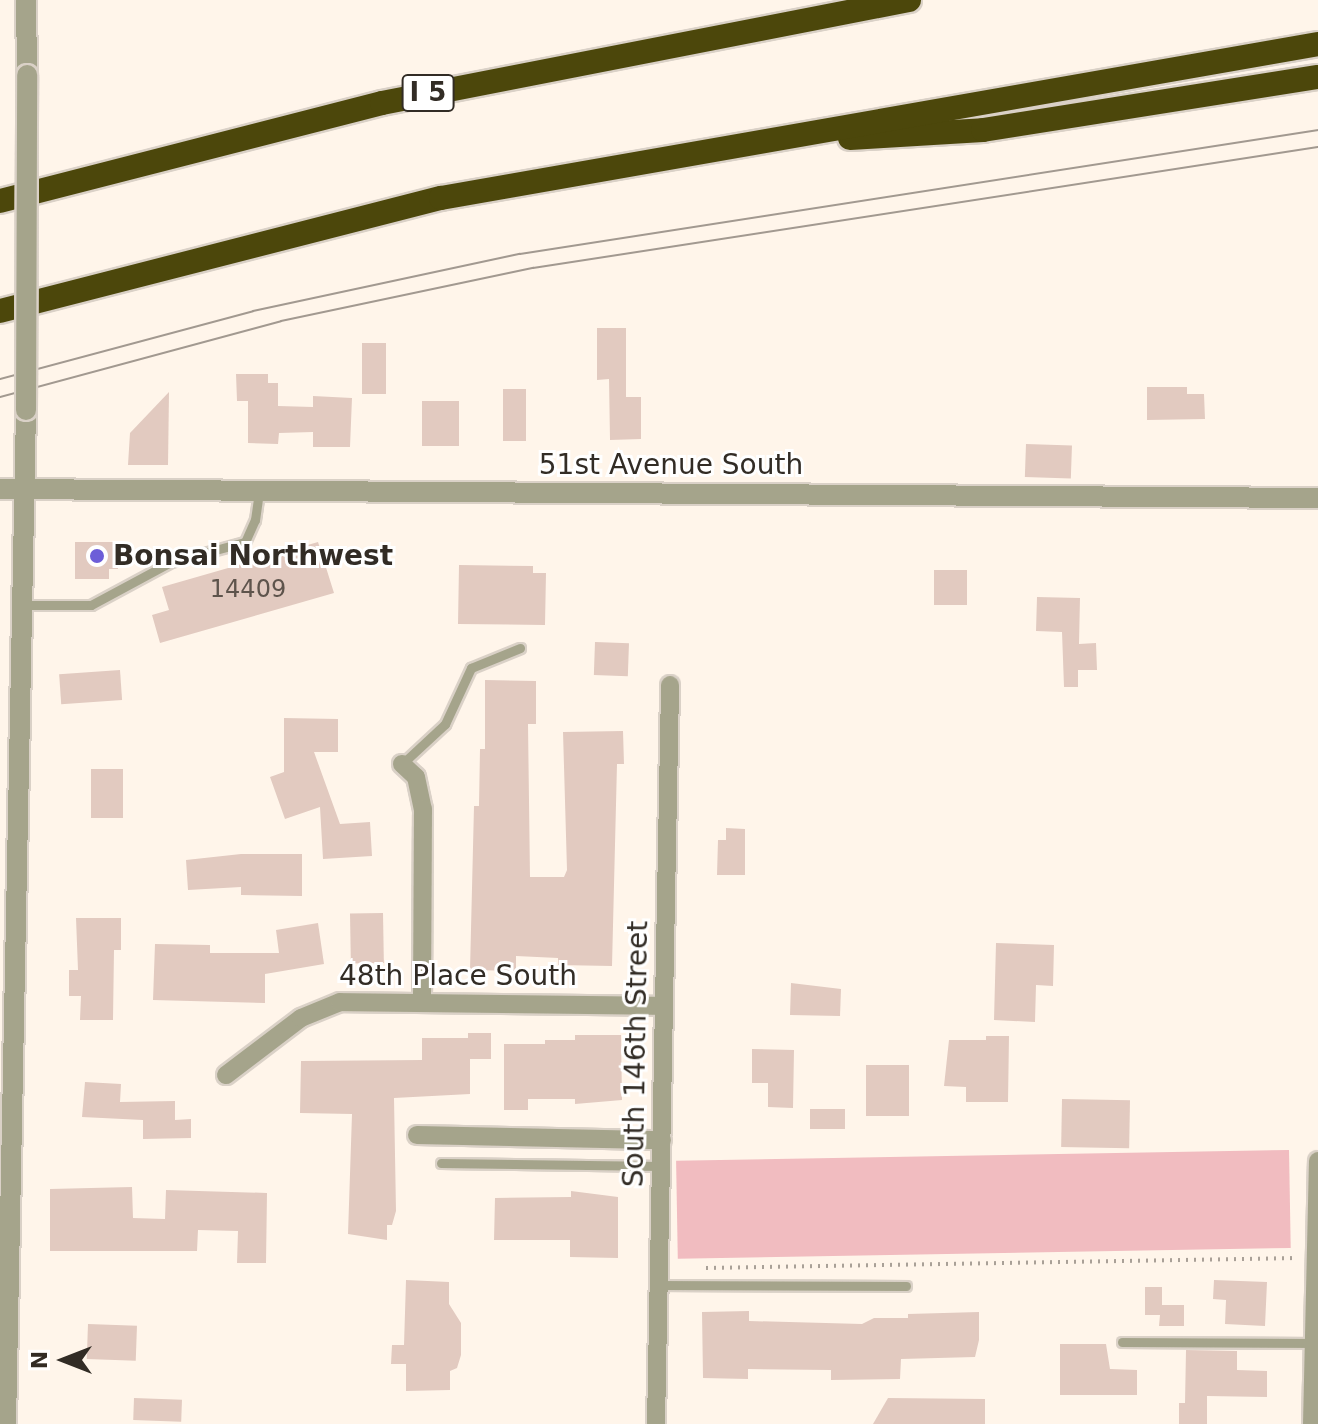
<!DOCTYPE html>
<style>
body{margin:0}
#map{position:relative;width:1318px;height:1424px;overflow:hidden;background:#fff5ea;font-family:"DejaVu Sans",sans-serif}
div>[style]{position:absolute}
.green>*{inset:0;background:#f1bcc0;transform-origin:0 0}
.building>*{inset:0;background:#e2cac0;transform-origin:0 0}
.path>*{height:4px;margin-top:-2px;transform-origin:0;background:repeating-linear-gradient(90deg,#a9a097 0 2px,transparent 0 8px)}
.roads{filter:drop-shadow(2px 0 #dad1c7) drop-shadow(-2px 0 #dad1c7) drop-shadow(0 2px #dad1c7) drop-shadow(0 -2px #dad1c7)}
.service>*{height:9px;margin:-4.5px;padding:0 4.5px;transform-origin:4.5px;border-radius:4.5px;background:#a5a48b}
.minor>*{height:18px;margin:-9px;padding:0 9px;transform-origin:9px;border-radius:9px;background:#a5a48b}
.tertiary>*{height:20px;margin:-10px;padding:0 10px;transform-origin:10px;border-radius:10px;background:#a5a48b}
.motorway>*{height:24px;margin:-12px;padding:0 12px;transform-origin:12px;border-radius:12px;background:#4c470b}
.tram>*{height:2px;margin:-1px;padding:0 1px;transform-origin:1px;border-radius:1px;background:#a29990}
.bridges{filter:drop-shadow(2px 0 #dad1c7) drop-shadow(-2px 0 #dad1c7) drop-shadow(0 2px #dad1c7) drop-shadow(0 -2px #dad1c7)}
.tertiary-bridge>*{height:20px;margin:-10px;padding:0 10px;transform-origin:10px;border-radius:10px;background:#a5a48b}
.dots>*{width:22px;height:22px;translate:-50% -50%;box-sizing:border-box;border:4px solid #fff;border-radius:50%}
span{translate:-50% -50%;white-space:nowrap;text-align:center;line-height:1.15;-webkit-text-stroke:6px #fff;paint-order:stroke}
.number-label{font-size:24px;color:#5e544c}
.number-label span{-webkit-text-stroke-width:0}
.shield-label span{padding:2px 6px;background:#fff;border:2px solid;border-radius:6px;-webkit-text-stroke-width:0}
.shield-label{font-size:26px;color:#322c25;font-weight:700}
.street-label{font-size:28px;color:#322c25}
.poi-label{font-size:28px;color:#322c25;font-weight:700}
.left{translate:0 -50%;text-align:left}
.north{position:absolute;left:24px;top:1320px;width:80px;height:80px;-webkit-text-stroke:6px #fff;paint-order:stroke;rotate:270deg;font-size:22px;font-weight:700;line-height:32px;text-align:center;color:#322c25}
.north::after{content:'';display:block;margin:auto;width:28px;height:36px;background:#322c25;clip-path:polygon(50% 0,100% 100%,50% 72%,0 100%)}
</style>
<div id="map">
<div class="green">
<i style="left:1289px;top:1150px;width:98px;height:613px;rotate:89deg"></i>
</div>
<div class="building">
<i style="clip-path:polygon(597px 328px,626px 328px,626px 397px,641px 397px,641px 439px,610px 440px,609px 379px,597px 380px)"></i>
<i style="left:362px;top:343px;width:24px;height:51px"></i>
<i style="clip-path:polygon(236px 374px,268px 374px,268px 383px,278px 383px,278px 406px,313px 407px,313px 396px,352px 398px,350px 447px,313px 447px,313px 432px,279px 433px,278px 444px,248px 443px,248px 401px,237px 401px)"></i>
<i style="clip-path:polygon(1147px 387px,1187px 387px,1187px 394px,1204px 394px,1205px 419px,1147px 420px)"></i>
<i style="left:503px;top:389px;width:23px;height:52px"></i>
<i style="clip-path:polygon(169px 392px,168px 465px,128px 465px,130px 433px)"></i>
<i style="left:459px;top:401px;width:45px;height:37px;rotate:90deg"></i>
<i style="left:1026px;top:444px;width:46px;height:33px;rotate:2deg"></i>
<i style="clip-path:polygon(75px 542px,118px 542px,118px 569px,109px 569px,109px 579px,75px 579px)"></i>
<i style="clip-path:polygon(318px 542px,334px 593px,160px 643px,152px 615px,169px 610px,162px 587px)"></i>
<i style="clip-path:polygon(459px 565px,533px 566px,533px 573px,546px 573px,545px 625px,458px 624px)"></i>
<i style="left:934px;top:570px;width:33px;height:35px"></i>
<i style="clip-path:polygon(1037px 597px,1080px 598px,1079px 644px,1096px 643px,1097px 670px,1078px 670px,1078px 687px,1064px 687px,1062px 632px,1036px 631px)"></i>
<i style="left:595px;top:642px;width:34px;height:33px;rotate:2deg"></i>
<i style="left:120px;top:670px;width:30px;height:61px;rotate:86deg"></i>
<i style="clip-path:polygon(485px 680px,536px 681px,536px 724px,528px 724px,530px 877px,564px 877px,567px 870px,563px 732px,623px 731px,624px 764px,617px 764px,612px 966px,558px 965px,558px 958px,516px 956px,516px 971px,470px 970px,474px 806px,479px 806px,480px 749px,485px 749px)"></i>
<i style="clip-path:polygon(284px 718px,338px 719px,338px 752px,314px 752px,340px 824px,370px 822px,372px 856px,323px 859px,320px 807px,285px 819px,270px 777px,284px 772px)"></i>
<i style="left:91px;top:769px;width:32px;height:49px"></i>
<i style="clip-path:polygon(726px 828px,745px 829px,745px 875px,717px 875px,718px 840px,726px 840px)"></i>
<i style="clip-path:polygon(241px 854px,302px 854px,302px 896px,241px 895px,241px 887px,188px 890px,186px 860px)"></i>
<i style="left:383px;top:913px;width:50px;height:33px;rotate:89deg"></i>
<i style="clip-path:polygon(76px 918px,121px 918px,121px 950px,114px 950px,113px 1020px,80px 1020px,81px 996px,69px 996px,69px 970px,78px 970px)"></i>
<i style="clip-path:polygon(318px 923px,324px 964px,265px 974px,265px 1003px,153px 1000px,155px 944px,210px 945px,210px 953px,279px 953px,276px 930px)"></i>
<i style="clip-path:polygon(996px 943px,1054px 945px,1053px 986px,1036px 985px,1035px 1022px,994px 1020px)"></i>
<i style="clip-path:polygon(791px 983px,841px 989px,840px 1016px,790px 1015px)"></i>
<i style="clip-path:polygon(468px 1033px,491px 1033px,491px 1059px,470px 1059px,470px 1094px,394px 1098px,396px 1211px,392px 1225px,387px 1225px,387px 1240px,348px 1234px,352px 1114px,300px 1113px,301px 1061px,422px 1060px,422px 1038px,468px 1038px)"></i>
<i style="clip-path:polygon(575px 1035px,621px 1035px,622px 1100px,575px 1104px,575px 1099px,528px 1099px,528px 1110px,504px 1110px,504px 1044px,545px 1044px,545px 1040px,575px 1040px)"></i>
<i style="clip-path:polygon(986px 1036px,1009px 1036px,1008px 1102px,966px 1102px,966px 1087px,944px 1086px,949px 1040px,986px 1040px)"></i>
<i style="clip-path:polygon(752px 1049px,794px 1050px,793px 1108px,768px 1107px,768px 1083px,752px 1083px)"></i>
<i style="left:866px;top:1065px;width:43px;height:51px"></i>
<i style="clip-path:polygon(85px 1082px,121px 1084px,120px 1102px,175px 1101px,175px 1120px,191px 1119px,191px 1138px,143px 1139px,143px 1120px,82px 1117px)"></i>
<i style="left:1062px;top:1099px;width:68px;height:48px;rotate:1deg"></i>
<i style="left:810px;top:1109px;width:35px;height:20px"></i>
<i style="clip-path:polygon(132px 1187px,133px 1218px,165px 1219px,166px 1190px,267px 1193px,266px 1263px,237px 1263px,238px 1231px,198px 1230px,197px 1251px,50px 1251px,50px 1189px)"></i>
<i style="clip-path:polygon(571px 1191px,618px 1197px,618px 1258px,570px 1257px,570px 1240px,494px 1240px,495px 1198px,571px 1197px)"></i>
<i style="clip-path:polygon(406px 1280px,449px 1282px,449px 1304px,461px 1323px,461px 1355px,457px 1368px,450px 1371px,450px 1390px,406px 1391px,406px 1364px,391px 1364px,392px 1345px,404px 1345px)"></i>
<i style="clip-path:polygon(1214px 1280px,1267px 1282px,1265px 1326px,1225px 1324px,1226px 1300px,1213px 1299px)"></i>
<i style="clip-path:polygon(1145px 1287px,1162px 1287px,1162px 1305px,1184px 1305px,1184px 1326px,1159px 1326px,1160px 1315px,1145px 1315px)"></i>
<i style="clip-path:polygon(749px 1311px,749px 1321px,862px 1324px,874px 1318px,908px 1318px,908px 1314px,979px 1312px,979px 1340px,975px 1357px,901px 1359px,900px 1379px,831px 1380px,831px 1370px,748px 1369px,748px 1379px,703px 1378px,702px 1312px)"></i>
<i style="left:88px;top:1324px;width:49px;height:35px;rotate:2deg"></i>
<i style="clip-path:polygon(1060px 1344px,1106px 1344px,1110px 1369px,1137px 1370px,1137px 1395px,1060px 1395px)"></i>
<i style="clip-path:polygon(1186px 1350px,1237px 1351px,1237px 1370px,1267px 1371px,1267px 1397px,1207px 1396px,1207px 1424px,1179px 1424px,1179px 1403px,1185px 1403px)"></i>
<i style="left:134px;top:1398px;width:48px;height:22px;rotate:2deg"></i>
<i style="clip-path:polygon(888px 1398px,985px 1399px,985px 1424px,873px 1424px)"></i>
</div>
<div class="path">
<i style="left:706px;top:1268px;width:591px;rotate:-0.97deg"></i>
</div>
<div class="roads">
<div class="service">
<i style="left:22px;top:605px;width:69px"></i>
<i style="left:91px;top:605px;width:91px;rotate:-28.3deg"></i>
<i style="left:171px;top:562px;width:77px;rotate:-15.1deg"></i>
<i style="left:245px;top:542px;width:24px;rotate:-66deg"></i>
<i style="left:255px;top:520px;width:30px;rotate:-82deg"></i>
<i style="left:402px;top:764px;width:59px;rotate:-42.9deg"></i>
<i style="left:445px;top:724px;width:62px;rotate:-65.1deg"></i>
<i style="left:471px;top:668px;width:53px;rotate:-22.2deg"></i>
<i style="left:441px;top:1163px;width:220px;rotate:0.8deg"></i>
<i style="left:659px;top:1285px;width:247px;rotate:0.2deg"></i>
<i style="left:1122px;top:1342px;width:190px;rotate:0.3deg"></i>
</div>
<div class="minor">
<i style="left:402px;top:764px;width:19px;rotate:43deg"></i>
<i style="left:416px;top:777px;width:33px;rotate:78deg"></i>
<i style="left:423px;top:809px;width:191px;rotate:90.3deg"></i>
<i style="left:226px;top:1075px;width:94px;rotate:-37.2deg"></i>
<i style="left:301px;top:1018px;width:42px;rotate:-22.3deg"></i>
<i style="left:340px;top:1002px;width:324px;rotate:0.7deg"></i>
<i style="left:417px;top:1135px;width:245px;rotate:1.2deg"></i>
<i style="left:656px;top:1424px;width:739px;rotate:-88.91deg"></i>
<i style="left:1312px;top:1424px;width:263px;rotate:-88.7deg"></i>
</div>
<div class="tertiary">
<i style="left:26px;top:0;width:75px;rotate:89.2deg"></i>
<i style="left:0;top:489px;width:1318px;rotate:0.39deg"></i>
<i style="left:6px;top:1424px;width:1014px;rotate:-88.87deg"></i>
</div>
<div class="motorway">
<i style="left:850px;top:138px;width:133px;rotate:-3.4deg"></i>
<i style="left:983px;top:130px;width:339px;rotate:-9deg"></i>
<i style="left:0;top:201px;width:394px;rotate:-14.4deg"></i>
<i style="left:382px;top:103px;width:537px;rotate:-11.06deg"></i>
<i style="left:0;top:311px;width:455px;rotate:-14.4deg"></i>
<i style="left:441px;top:198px;width:890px;rotate:-9.96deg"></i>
</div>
</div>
<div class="tram">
<i style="left:0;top:379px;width:262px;rotate:-15deg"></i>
<i style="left:253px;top:311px;width:273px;rotate:-12.1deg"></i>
<i style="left:520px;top:254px;width:808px;rotate:-8.83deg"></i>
<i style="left:0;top:397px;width:291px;rotate:-15.1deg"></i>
<i style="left:281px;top:321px;width:258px;rotate:-11.9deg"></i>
<i style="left:533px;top:268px;width:794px;rotate:-8.76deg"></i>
</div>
<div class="bridges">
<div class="tertiary-bridge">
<i style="left:26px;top:410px;width:335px;rotate:-89.8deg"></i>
</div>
</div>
<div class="dots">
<i style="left:97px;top:556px;background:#6d5ed8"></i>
</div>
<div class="number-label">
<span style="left:248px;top:590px">14409</span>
</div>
<div class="shield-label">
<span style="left:428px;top:93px">I 5</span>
</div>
<div class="street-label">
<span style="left:671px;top:465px">51st Avenue South</span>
<span style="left:458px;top:976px">48th Place South</span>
<span style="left:636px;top:1054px;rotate:-89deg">South 146th Street</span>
</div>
<div class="poi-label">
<span class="left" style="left:113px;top:556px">Bonsai Northwest</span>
</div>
<div class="north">N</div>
</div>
